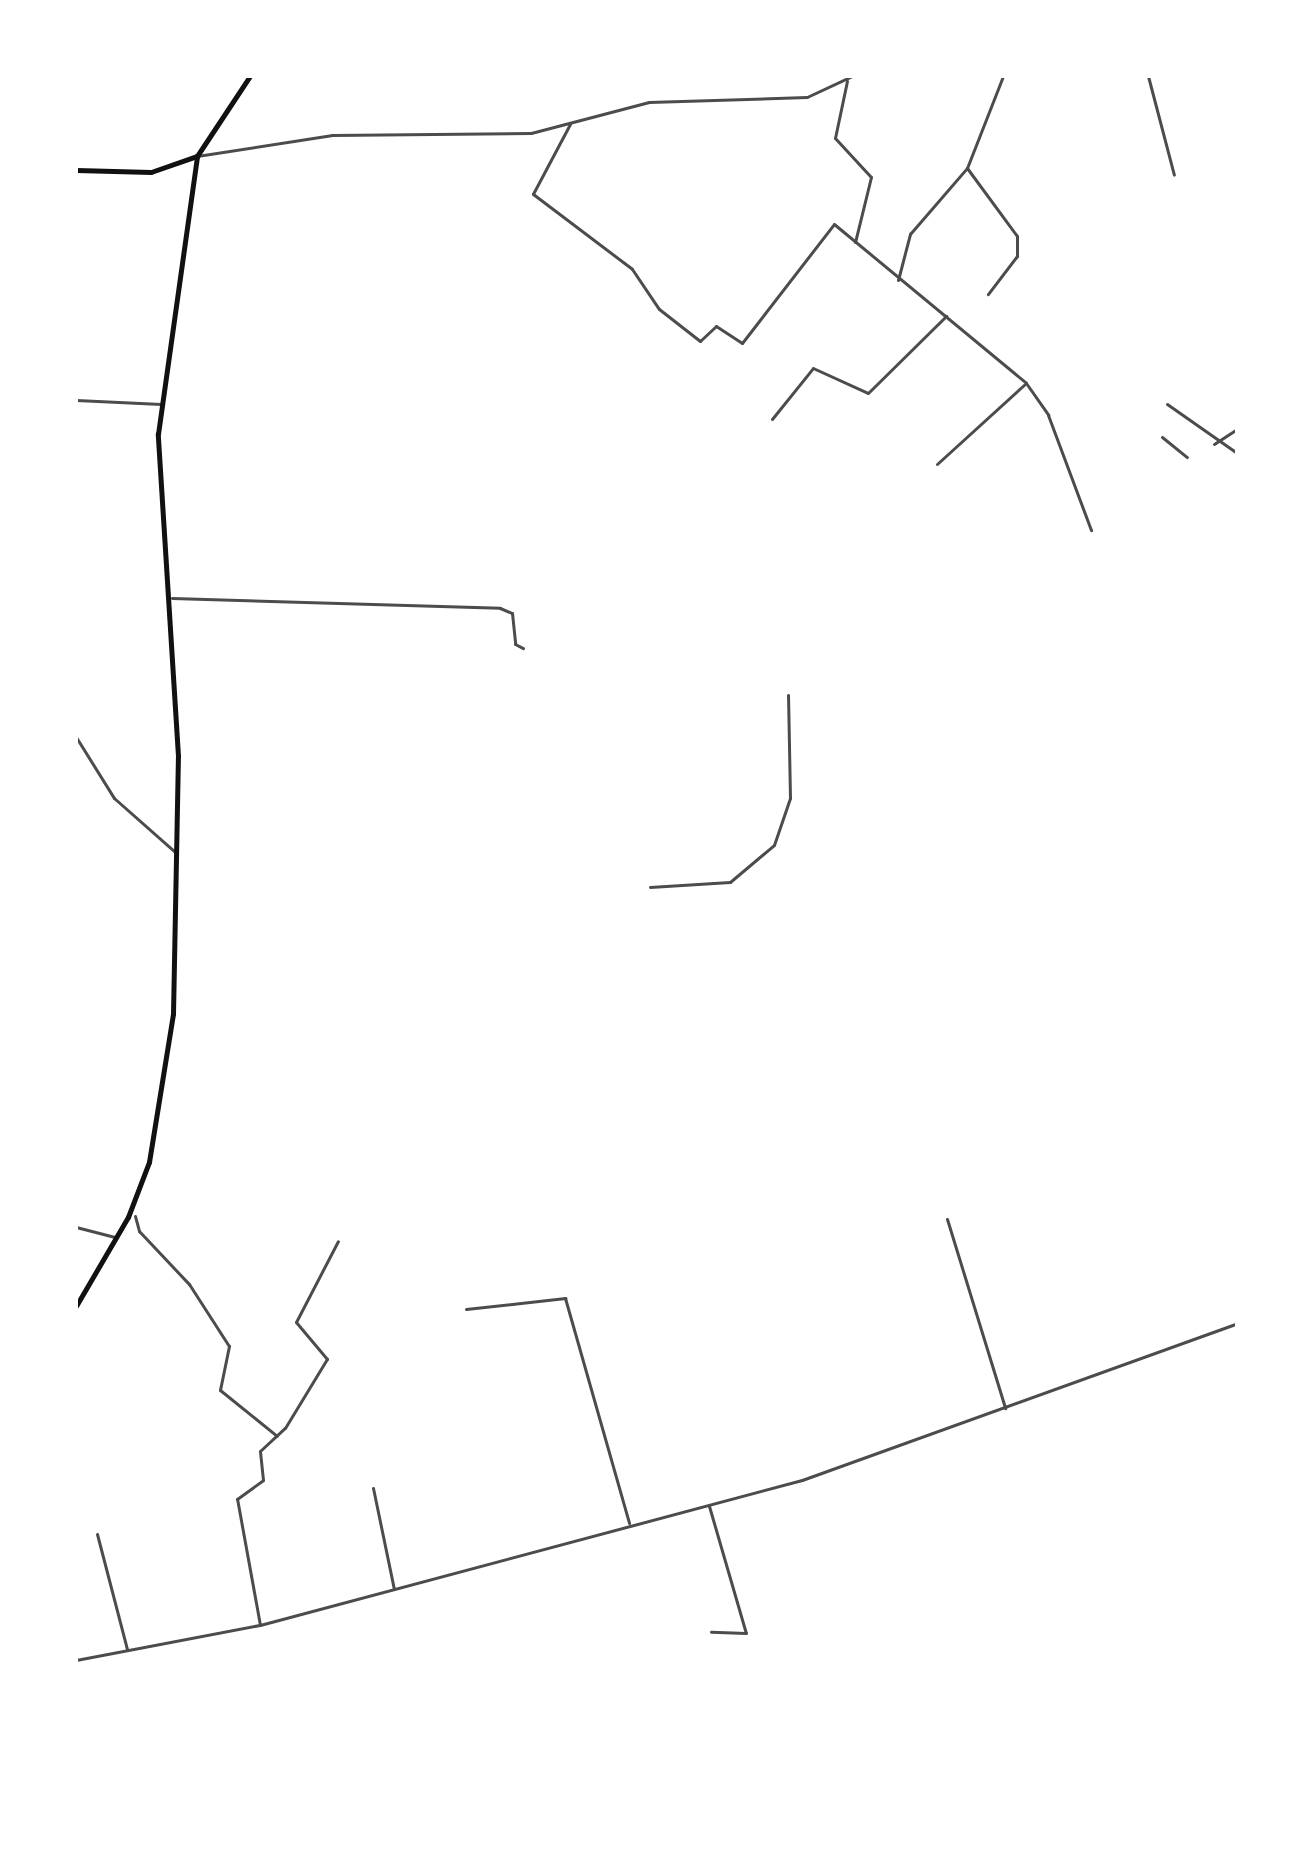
<!DOCTYPE html>
<style>
body{margin:0}
#map{position:relative;width:1313px;height:1852px;overflow:hidden;background:#fff;font-family:Roboto,sans-serif}
div>[style]{position:absolute}
.minor>*{height:3px;margin:-1.5px;padding:0 1.5px;transform-origin:1.5px;border-radius:1.5px;background:#4c4c4c}
.secondary>*{height:5px;margin:-2.5px;padding:0 2.5px;transform-origin:2.5px;border-radius:2.5px;background:#111}
span{translate:-50% -50%;white-space:nowrap;text-align:center;line-height:1.15;-webkit-text-stroke:6px #fff;paint-order:stroke}
.frame{position:absolute;inset:0;border:78px solid #fff;pointer-events:none}
</style>
<div id="map">
<div class="minor">
<i style="left:1148px;top:76px;width:102px;rotate:75.3deg"></i>
<i style="left:847px;top:81px;width:58px;rotate:101.9deg"></i>
<i style="left:835px;top:138px;width:53px;rotate:47.3deg"></i>
<i style="left:871px;top:177px;width:67px;rotate:103.8deg"></i>
<i style="left:570px;top:124px;width:79px;rotate:117.9deg"></i>
<i style="left:533px;top:194px;width:124px;rotate:37.1deg"></i>
<i style="left:632px;top:269px;width:48px;rotate:56deg"></i>
<i style="left:659px;top:309px;width:52px;rotate:38deg"></i>
<i style="left:700px;top:341px;width:22px;rotate:-43deg"></i>
<i style="left:716px;top:326px;width:31px;rotate:33deg"></i>
<i style="left:742px;top:343px;width:150px;rotate:-52.3deg"></i>
<i style="left:834px;top:224px;width:249px;rotate:39.6deg"></i>
<i style="left:1026px;top:383px;width:39px;rotate:55deg"></i>
<i style="left:1048px;top:415px;width:123px;rotate:69.5deg"></i>
<i style="left:197px;top:156px;width:137px;rotate:-8.8deg"></i>
<i style="left:332px;top:135px;width:199px;rotate:-0.6deg"></i>
<i style="left:531px;top:133px;width:122px;rotate:-14.7deg"></i>
<i style="left:649px;top:102px;width:158px;rotate:-1.8deg"></i>
<i style="left:807px;top:97px;width:50px;rotate:-25deg"></i>
<i style="left:967px;top:168px;width:84px;rotate:53.7deg"></i>
<i style="left:1017px;top:236px;width:20px;rotate:90deg"></i>
<i style="left:1017px;top:256px;width:48px;rotate:127.3deg"></i>
<i style="left:898px;top:280px;width:48px;rotate:-75.4deg"></i>
<i style="left:910px;top:234px;width:87px;rotate:-49.2deg"></i>
<i style="left:967px;top:168px;width:99px;rotate:-68.6deg"></i>
<i style="left:76px;top:400px;width:85px;rotate:2.7deg"></i>
<i style="left:1167px;top:404px;width:85px;rotate:35deg"></i>
<i style="left:772px;top:419px;width:65px;rotate:-51.2deg"></i>
<i style="left:813px;top:368px;width:60px;rotate:24.4deg"></i>
<i style="left:868px;top:393px;width:110px;rotate:-44.6deg"></i>
<i style="left:1162px;top:437px;width:32px;rotate:39deg"></i>
<i style="left:1214px;top:444px;width:27px;rotate:-33deg"></i>
<i style="left:937px;top:464px;width:120px;rotate:-42.3deg"></i>
<i style="left:172px;top:598px;width:328px;rotate:1.7deg"></i>
<i style="left:500px;top:608px;width:13px;rotate:23deg"></i>
<i style="left:512px;top:613px;width:31px;rotate:84deg"></i>
<i style="left:515px;top:644px;width:9px;rotate:27deg"></i>
<i style="left:76px;top:737px;width:72px;rotate:58.1deg"></i>
<i style="left:114px;top:798px;width:81px;rotate:41.5deg"></i>
<i style="left:650px;top:887px;width:80px;rotate:-3.6deg"></i>
<i style="left:730px;top:882px;width:57px;rotate:-40.1deg"></i>
<i style="left:774px;top:845px;width:50px;rotate:-71.2deg"></i>
<i style="left:790px;top:798px;width:103px;rotate:-91.1deg"></i>
<i style="left:135px;top:1216px;width:16px;rotate:75deg"></i>
<i style="left:139px;top:1231px;width:73px;rotate:46.7deg"></i>
<i style="left:189px;top:1284px;width:74px;rotate:57.2deg"></i>
<i style="left:229px;top:1346px;width:45px;rotate:101.6deg"></i>
<i style="left:220px;top:1390px;width:73px;rotate:38.9deg"></i>
<i style="left:947px;top:1219px;width:198px;rotate:72.9deg"></i>
<i style="left:76px;top:1227px;width:40px;rotate:14.4deg"></i>
<i style="left:466px;top:1309px;width:100px;rotate:-6.3deg"></i>
<i style="left:565px;top:1298px;width:234px;rotate:74.1deg"></i>
<i style="left:373px;top:1488px;width:103px;rotate:78.3deg"></i>
<i style="left:709px;top:1506px;width:132px;rotate:73.8deg"></i>
<i style="left:746px;top:1633px;width:35px;rotate:-178deg"></i>
<i style="left:97px;top:1534px;width:119px;rotate:75.4deg"></i>
<i style="left:260px;top:1625px;width:128px;rotate:-100.3deg"></i>
<i style="left:237px;top:1499px;width:32px;rotate:-36deg"></i>
<i style="left:263px;top:1480px;width:29px;rotate:-96deg"></i>
<i style="left:260px;top:1451px;width:34px;rotate:-43deg"></i>
<i style="left:285px;top:1428px;width:81px;rotate:-58.7deg"></i>
<i style="left:327px;top:1359px;width:48px;rotate:-130deg"></i>
<i style="left:296px;top:1322px;width:91px;rotate:-62.6deg"></i>
<i style="left:76px;top:1660px;width:187px;rotate:-10.8deg"></i>
<i style="left:260px;top:1625px;width:561px;rotate:-14.98deg"></i>
<i style="left:802px;top:1480px;width:462px;rotate:-19.8deg"></i>
</div>
<div class="secondary">
<i style="left:197px;top:156px;width:96px;rotate:-56.5deg"></i>
<i style="left:76px;top:170px;width:75px;rotate:1.5deg"></i>
<i style="left:151px;top:172px;width:49px;rotate:-19.2deg"></i>
<i style="left:76px;top:1306px;width:103px;rotate:-59.7deg"></i>
<i style="left:128px;top:1217px;width:59px;rotate:-69.1deg"></i>
<i style="left:149px;top:1162px;width:150px;rotate:-80.8deg"></i>
<i style="left:173px;top:1014px;width:258px;rotate:-88.9deg"></i>
<i style="left:178px;top:756px;width:323px;rotate:-93.6deg"></i>
<i style="left:158px;top:434px;width:281px;rotate:-82deg"></i>
</div>
<div class="frame"></div>
</div>
